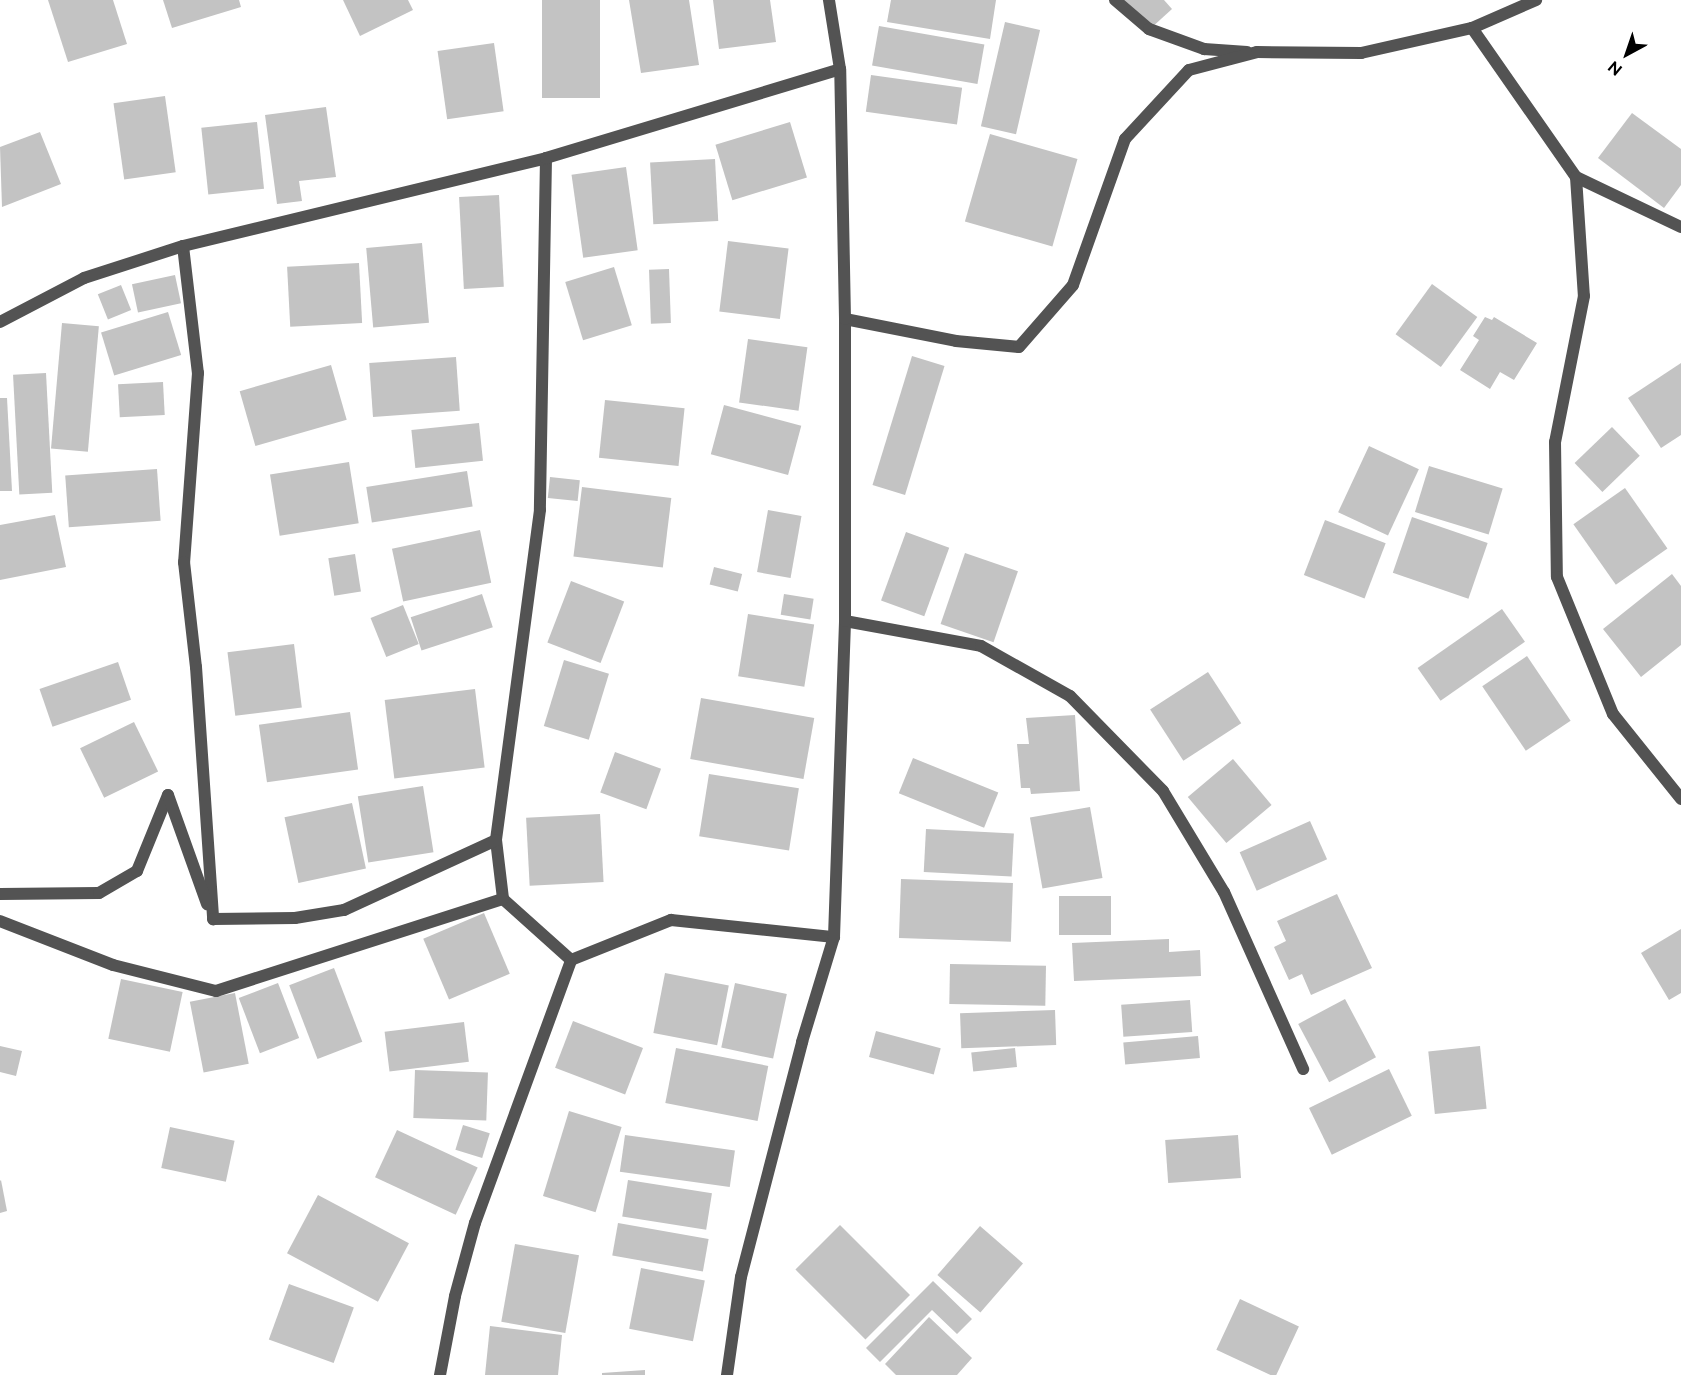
<!DOCTYPE html>
<style>
body{margin:0}
#map{position:relative;width:1681px;height:1375px;overflow:hidden;background:#fff;font-family:Raleway,sans-serif}
div>[style]{position:absolute}
.building>*{inset:0;background:#c3c3c3;transform-origin:0 0}
.street>*{height:12px;margin:-6px;padding:0 6px;transform-origin:6px;border-radius:6px;background:#535353}
span{translate:-50% -50%;white-space:nowrap;text-align:center;line-height:1.15;-webkit-text-stroke:4.5px #fff;paint-order:stroke}
.north{position:absolute;left:1597px;top:24px;width:60px;height:60px;-webkit-text-stroke:4px #fff;paint-order:stroke;rotate:220deg;font-size:16px;font-weight:700;line-height:24px;text-align:center;color:#000}
.north::after{content:'';display:block;margin:auto;width:21px;height:27px;background:#000;clip-path:polygon(50% 0,100% 100%,50% 72%,0 100%)}
</style>
<div id="map">
<div class="building">
<i style="clip-path:polygon(48px 0,113px 0,127px 44px,68px 62px)"></i>
<i style="clip-path:polygon(163px 0,239px 0,241px 7px,172px 28px)"></i>
<i style="clip-path:polygon(343px 0,408px 0,413px 10px,360px 36px)"></i>
<i style="left:542px;top:0;width:58px;height:98px"></i>
<i style="clip-path:polygon(629px 0,689px 0,699px 65px,641px 73px)"></i>
<i style="clip-path:polygon(713px 0,770px 0,776px 42px,719px 49px)"></i>
<i style="clip-path:polygon(891px 0,996px 0,990px 39px,887px 22px)"></i>
<i style="clip-path:polygon(1123px 0,1164px 0,1172px 9px,1150px 29px)"></i>
<i style="left:1005px;top:22px;width:36px;height:107px;rotate:13deg"></i>
<i style="left:879px;top:26px;width:107px;height:40px;rotate:10deg"></i>
<i style="left:494px;top:43px;width:69px;height:57px;rotate:82deg"></i>
<i style="left:871px;top:75px;width:92px;height:37px;rotate:8deg"></i>
<i style="left:165px;top:96px;width:77px;height:52px;rotate:82deg"></i>
<i style="clip-path:polygon(326px 107px,336px 177px,299px 181px,302px 201px,277px 204px,265px 115px)"></i>
<i style="clip-path:polygon(1632px 113px,1681px 149px,1681px 185px,1664px 208px,1598px 158px)"></i>
<i style="left:257px;top:122px;width:67px;height:56px;rotate:84deg"></i>
<i style="left:790px;top:122px;width:58px;height:78px;rotate:73deg"></i>
<i style="clip-path:polygon(40px 132px,61px 184px,2px 207px,0 147px)"></i>
<i style="left:990px;top:134px;width:91px;height:91px;rotate:16deg"></i>
<i style="left:715px;top:159px;width:62px;height:65px;rotate:87deg"></i>
<i style="left:626px;top:167px;width:84px;height:55px;rotate:82deg"></i>
<i style="left:499px;top:195px;width:92px;height:40px;rotate:87deg"></i>
<i style="left:728px;top:241px;width:61px;height:71px;rotate:7deg"></i>
<i style="left:422px;top:243px;width:80px;height:56px;rotate:85deg"></i>
<i style="left:359px;top:263px;width:60px;height:72px;rotate:87deg"></i>
<i style="left:614px;top:267px;width:61px;height:51px;rotate:73deg"></i>
<i style="left:669px;top:269px;width:54px;height:20px;rotate:88deg"></i>
<i style="left:175px;top:275px;width:29px;height:44px;rotate:78deg"></i>
<i style="left:1432px;top:284px;width:56px;height:62px;rotate:36deg"></i>
<i style="left:121px;top:285px;width:27px;height:25px;rotate:68deg"></i>
<i style="left:168px;top:312px;width:45px;height:70px;rotate:73deg"></i>
<i style="clip-path:polygon(1485px 317px,1492px 320px,1494px 317px,1537px 343px,1514px 380px,1500px 372px,1490px 389px,1460px 370px,1479px 340px,1473px 336px)"></i>
<i style="left:62px;top:323px;width:37px;height:126px;rotate:5deg"></i>
<i style="left:748px;top:339px;width:60px;height:64px;rotate:8deg"></i>
<i style="left:912px;top:356px;width:34px;height:135px;rotate:17deg"></i>
<i style="left:456px;top:357px;width:54px;height:87px;rotate:86deg"></i>
<i style="clip-path:polygon(1681px 363px,1681px 435px,1661px 448px,1628px 398px)"></i>
<i style="left:331px;top:365px;width:57px;height:95px;rotate:74deg"></i>
<i style="left:46px;top:373px;width:120px;height:33px;rotate:87deg"></i>
<i style="left:163px;top:382px;width:33px;height:45px;rotate:87deg"></i>
<i style="clip-path:polygon(0 398px,7px 398px,12px 491px,0 491px)"></i>
<i style="left:605px;top:400px;width:80px;height:58px;rotate:6deg"></i>
<i style="left:724px;top:405px;width:80px;height:51px;rotate:15deg"></i>
<i style="left:479px;top:423px;width:38px;height:68px;rotate:84deg"></i>
<i style="left:1612px;top:427px;width:40px;height:52px;rotate:46deg"></i>
<i style="left:1369px;top:446px;width:55px;height:73px;rotate:25deg"></i>
<i style="left:349px;top:462px;width:62px;height:80px;rotate:81deg"></i>
<i style="left:1429px;top:466px;width:77px;height:48px;rotate:17deg"></i>
<i style="left:157px;top:469px;width:52px;height:92px;rotate:86deg"></i>
<i style="left:467px;top:471px;width:36px;height:102px;rotate:81deg"></i>
<i style="left:550px;top:477px;width:30px;height:21px;rotate:6deg"></i>
<i style="left:582px;top:487px;width:90px;height:70px;rotate:7deg"></i>
<i style="left:1625px;top:488px;width:74px;height:63px;rotate:55deg"></i>
<i style="left:768px;top:510px;width:34px;height:63px;rotate:10deg"></i>
<i style="clip-path:polygon(55px 515px,66px 567px,0 580px,0 525px)"></i>
<i style="left:1412px;top:517px;width:80px;height:59px;rotate:19deg"></i>
<i style="left:1325px;top:520px;width:65px;height:59px;rotate:21deg"></i>
<i style="left:480px;top:530px;width:54px;height:90px;rotate:78deg"></i>
<i style="left:906px;top:532px;width:46px;height:73px;rotate:20deg"></i>
<i style="left:965px;top:553px;width:56px;height:75px;rotate:19deg"></i>
<i style="left:355px;top:554px;width:38px;height:27px;rotate:81deg"></i>
<i style="left:714px;top:567px;width:29px;height:18px;rotate:14deg"></i>
<i style="clip-path:polygon(1672px 574px,1681px 586px,1681px 645px,1641px 677px,1603px 629px)"></i>
<i style="left:571px;top:581px;width:57px;height:66px;rotate:21deg"></i>
<i style="left:482px;top:594px;width:35px;height:75px;rotate:72deg"></i>
<i style="left:784px;top:594px;width:30px;height:21px;rotate:9deg"></i>
<i style="left:403px;top:605px;width:42px;height:35px;rotate:68deg"></i>
<i style="left:1502px;top:609px;width:40px;height:103px;rotate:55deg"></i>
<i style="left:748px;top:614px;width:67px;height:63px;rotate:9deg"></i>
<i style="left:294px;top:644px;width:64px;height:67px;rotate:83deg"></i>
<i style="left:1527px;top:656px;width:78px;height:54px;rotate:56deg"></i>
<i style="left:564px;top:660px;width:47px;height:69px;rotate:17deg"></i>
<i style="left:118px;top:662px;width:40px;height:83px;rotate:71deg"></i>
<i style="left:1208px;top:672px;width:61px;height:69px;rotate:57deg"></i>
<i style="left:475px;top:689px;width:79px;height:91px;rotate:83deg"></i>
<i style="left:701px;top:698px;width:115px;height:62px;rotate:10deg"></i>
<i style="left:350px;top:712px;width:58px;height:92px;rotate:82deg"></i>
<i style="clip-path:polygon(1075px 715px,1080px 791px,1031px 794px,1030px 788px,1021px 788px,1017px 744px,1029px 744px,1026px 718px)"></i>
<i style="left:134px;top:722px;width:55px;height:60px;rotate:64deg"></i>
<i style="left:615px;top:752px;width:49px;height:43px;rotate:20deg"></i>
<i style="left:913px;top:758px;width:92px;height:38px;rotate:22deg"></i>
<i style="left:1233px;top:759px;width:60px;height:59px;rotate:50deg"></i>
<i style="left:709px;top:774px;width:91px;height:63px;rotate:9deg"></i>
<i style="left:423px;top:786px;width:67px;height:66px;rotate:81deg"></i>
<i style="left:352px;top:803px;width:67px;height:69px;rotate:78deg"></i>
<i style="left:1090px;top:807px;width:72px;height:61px;rotate:80deg"></i>
<i style="left:600px;top:814px;width:68px;height:74px;rotate:87deg"></i>
<i style="left:1310px;top:821px;width:42px;height:77px;rotate:66deg"></i>
<i style="left:926px;top:829px;width:88px;height:43px;rotate:3deg"></i>
<i style="left:901px;top:879px;width:112px;height:59px;rotate:2deg"></i>
<i style="clip-path:polygon(1337px 894px,1372px 968px,1311px 995px,1302px 974px,1289px 980px,1274px 947px,1286px 941px,1277px 921px)"></i>
<i style="left:1059px;top:896px;width:52px;height:39px"></i>
<i style="left:484px;top:913px;width:66px;height:66px;rotate:67deg"></i>
<i style="clip-path:polygon(1681px 929px,1681px 993px,1669px 1000px,1641px 953px)"></i>
<i style="clip-path:polygon(1169px 939px,1169px 952px,1200px 950px,1201px 976px,1074px 981px,1072px 943px)"></i>
<i style="left:950px;top:964px;width:96px;height:40px;rotate:1deg"></i>
<i style="left:334px;top:968px;width:79px;height:48px;rotate:69deg"></i>
<i style="left:665px;top:973px;width:65px;height:61px;rotate:11deg"></i>
<i style="left:121px;top:979px;width:63px;height:61px;rotate:12deg"></i>
<i style="left:278px;top:983px;width:59px;height:42px;rotate:69deg"></i>
<i style="left:735px;top:983px;width:53px;height:66px;rotate:12deg"></i>
<i style="left:235px;top:993px;width:72px;height:46px;rotate:79deg"></i>
<i style="left:1345px;top:999px;width:66px;height:53px;rotate:62deg"></i>
<i style="left:1190px;top:1000px;width:32px;height:69px;rotate:86deg"></i>
<i style="left:1055px;top:1010px;width:35px;height:95px;rotate:88deg"></i>
<i style="left:573px;top:1021px;width:75px;height:50px;rotate:21deg"></i>
<i style="left:464px;top:1022px;width:40px;height:80px;rotate:83deg"></i>
<i style="left:876px;top:1031px;width:67px;height:27px;rotate:15deg"></i>
<i style="left:1198px;top:1036px;width:22px;height:75px;rotate:85deg"></i>
<i style="clip-path:polygon(0 1046px,22px 1051px,16px 1076px,0 1072px)"></i>
<i style="left:1480px;top:1046px;width:63px;height:52px;rotate:84deg"></i>
<i style="left:676px;top:1048px;width:94px;height:56px;rotate:11deg"></i>
<i style="left:1015px;top:1048px;width:19px;height:44px;rotate:84deg"></i>
<i style="left:1389px;top:1069px;width:52px;height:89px;rotate:64deg"></i>
<i style="left:415px;top:1070px;width:73px;height:48px;rotate:2deg"></i>
<i style="left:569px;top:1111px;width:55px;height:89px;rotate:17deg"></i>
<i style="left:463px;top:1125px;width:28px;height:26px;rotate:17deg"></i>
<i style="left:170px;top:1127px;width:66px;height:42px;rotate:12deg"></i>
<i style="left:397px;top:1130px;width:89px;height:52px;rotate:25deg"></i>
<i style="left:625px;top:1135px;width:111px;height:37px;rotate:8deg"></i>
<i style="left:1238px;top:1135px;width:43px;height:73px;rotate:86deg"></i>
<i style="clip-path:polygon(1px 1180px,7px 1211px,0 1213px,0 1181px)"></i>
<i style="left:628px;top:1180px;width:85px;height:37px;rotate:9deg"></i>
<i style="left:318px;top:1195px;width:103px;height:66px;rotate:28deg"></i>
<i style="left:618px;top:1223px;width:92px;height:33px;rotate:10deg"></i>
<i style="left:840px;top:1225px;width:99px;height:63px;rotate:45deg"></i>
<i style="left:980px;top:1226px;width:57px;height:65px;rotate:41deg"></i>
<i style="left:515px;top:1244px;width:65px;height:79px;rotate:10deg"></i>
<i style="left:641px;top:1268px;width:65px;height:62px;rotate:11deg"></i>
<i style="clip-path:polygon(933px 1281px,972px 1319px,957px 1334px,932px 1310px,880px 1362px,866px 1348px)"></i>
<i style="left:289px;top:1284px;width:69px;height:59px;rotate:20deg"></i>
<i style="left:1240px;top:1299px;width:65px;height:56px;rotate:25deg"></i>
<i style="clip-path:polygon(929px 1317px,972px 1358px,957px 1375px,896px 1375px,885px 1364px)"></i>
<i style="clip-path:polygon(490px 1326px,562px 1335px,558px 1375px,485px 1375px)"></i>
<i style="clip-path:polygon(645px 1370px,645px 1375px,602px 1375px,602px 1373px)"></i>
</div>
<div class="street">
<i style="left:1115px;top:0;width:45px;rotate:40.5deg"></i>
<i style="left:1149px;top:29px;width:59px;rotate:20deg"></i>
<i style="left:1204px;top:49px;width:43px;rotate:4deg"></i>
<i style="left:1472px;top:28px;width:182px;rotate:55.1deg"></i>
<i style="left:1576px;top:177px;width:116px;rotate:25.5deg"></i>
<i style="left:546px;top:158px;width:352px;rotate:91deg"></i>
<i style="left:540px;top:510px;width:333px;rotate:97.6deg"></i>
<i style="left:496px;top:840px;width:59px;rotate:83.2deg"></i>
<i style="left:503px;top:899px;width:91px;rotate:41.9deg"></i>
<i style="left:1576px;top:177px;width:119px;rotate:86.2deg"></i>
<i style="left:1584px;top:296px;width:149px;rotate:101.2deg"></i>
<i style="left:1555px;top:442px;width:135px;rotate:89.2deg"></i>
<i style="left:1557px;top:577px;width:148px;rotate:67.8deg"></i>
<i style="left:1613px;top:714px;width:109px;rotate:51.3deg"></i>
<i style="left:183px;top:246px;width:128px;rotate:83.3deg"></i>
<i style="left:198px;top:373px;width:190px;rotate:94.2deg"></i>
<i style="left:184px;top:562px;width:106px;rotate:83.5deg"></i>
<i style="left:196px;top:667px;width:253px;rotate:86.1deg"></i>
<i style="left:845px;top:319px;width:113px;rotate:11.2deg"></i>
<i style="left:956px;top:341px;width:63px;rotate:5.4deg"></i>
<i style="left:1019px;top:347px;width:82px;rotate:-48.9deg"></i>
<i style="left:1073px;top:285px;width:155px;rotate:-70.4deg"></i>
<i style="left:1125px;top:139px;width:94px;rotate:-47.2deg"></i>
<i style="left:1189px;top:70px;width:70px;rotate:-14.8deg"></i>
<i style="left:1257px;top:52px;width:104px;rotate:0.6deg"></i>
<i style="left:1361px;top:53px;width:114px;rotate:-12.7deg"></i>
<i style="left:1472px;top:28px;width:70px;rotate:-23.6deg"></i>
<i style="left:0;top:322px;width:95px;rotate:-27.6deg"></i>
<i style="left:84px;top:278px;width:104px;rotate:-17.9deg"></i>
<i style="left:183px;top:246px;width:374px;rotate:-13.6deg"></i>
<i style="left:546px;top:158px;width:307px;rotate:-16.8deg"></i>
<i style="left:845px;top:621px;width:138px;rotate:10.4deg"></i>
<i style="left:981px;top:646px;width:102px;rotate:29.3deg"></i>
<i style="left:1070px;top:696px;width:133px;rotate:45.6deg"></i>
<i style="left:1163px;top:791px;width:118px;rotate:58.9deg"></i>
<i style="left:1224px;top:892px;width:194px;rotate:65.9deg"></i>
<i style="left:0;top:894px;width:99px;rotate:-0.6deg"></i>
<i style="left:99px;top:893px;width:44px;rotate:-30.1deg"></i>
<i style="left:137px;top:871px;width:82px;rotate:-67.8deg"></i>
<i style="left:168px;top:795px;width:116px;rotate:70.3deg"></i>
<i style="left:213px;top:919px;width:82px;rotate:-0.7deg"></i>
<i style="left:295px;top:918px;width:50px;rotate:-9.3deg"></i>
<i style="left:344px;top:910px;width:167px;rotate:-24.7deg"></i>
<i style="left:0;top:921px;width:121px;rotate:21.3deg"></i>
<i style="left:113px;top:965px;width:106px;rotate:14.2deg"></i>
<i style="left:216px;top:991px;width:301px;rotate:-17.8deg"></i>
<i style="left:440px;top:1375px;width:80px;rotate:-79.2deg"></i>
<i style="left:455px;top:1296px;width:76px;rotate:-74.7deg"></i>
<i style="left:475px;top:1223px;width:280px;rotate:-69.9deg"></i>
<i style="left:571px;top:960px;width:108px;rotate:-21.8deg"></i>
<i style="left:671px;top:920px;width:164px;rotate:6deg"></i>
<i style="left:727px;top:1375px;width:99px;rotate:-81.9deg"></i>
<i style="left:741px;top:1277px;width:243px;rotate:-75.4deg"></i>
<i style="left:802px;top:1042px;width:110px;rotate:-73.1deg"></i>
<i style="left:834px;top:937px;width:316px;rotate:-88deg"></i>
<i style="left:845px;top:621px;width:302px;rotate:-90deg"></i>
<i style="left:845px;top:319px;width:250px;rotate:-91.1deg"></i>
<i style="left:840px;top:69px;width:70px;rotate:-99.1deg"></i>
</div>
<div class="north">N</div>
</div>
